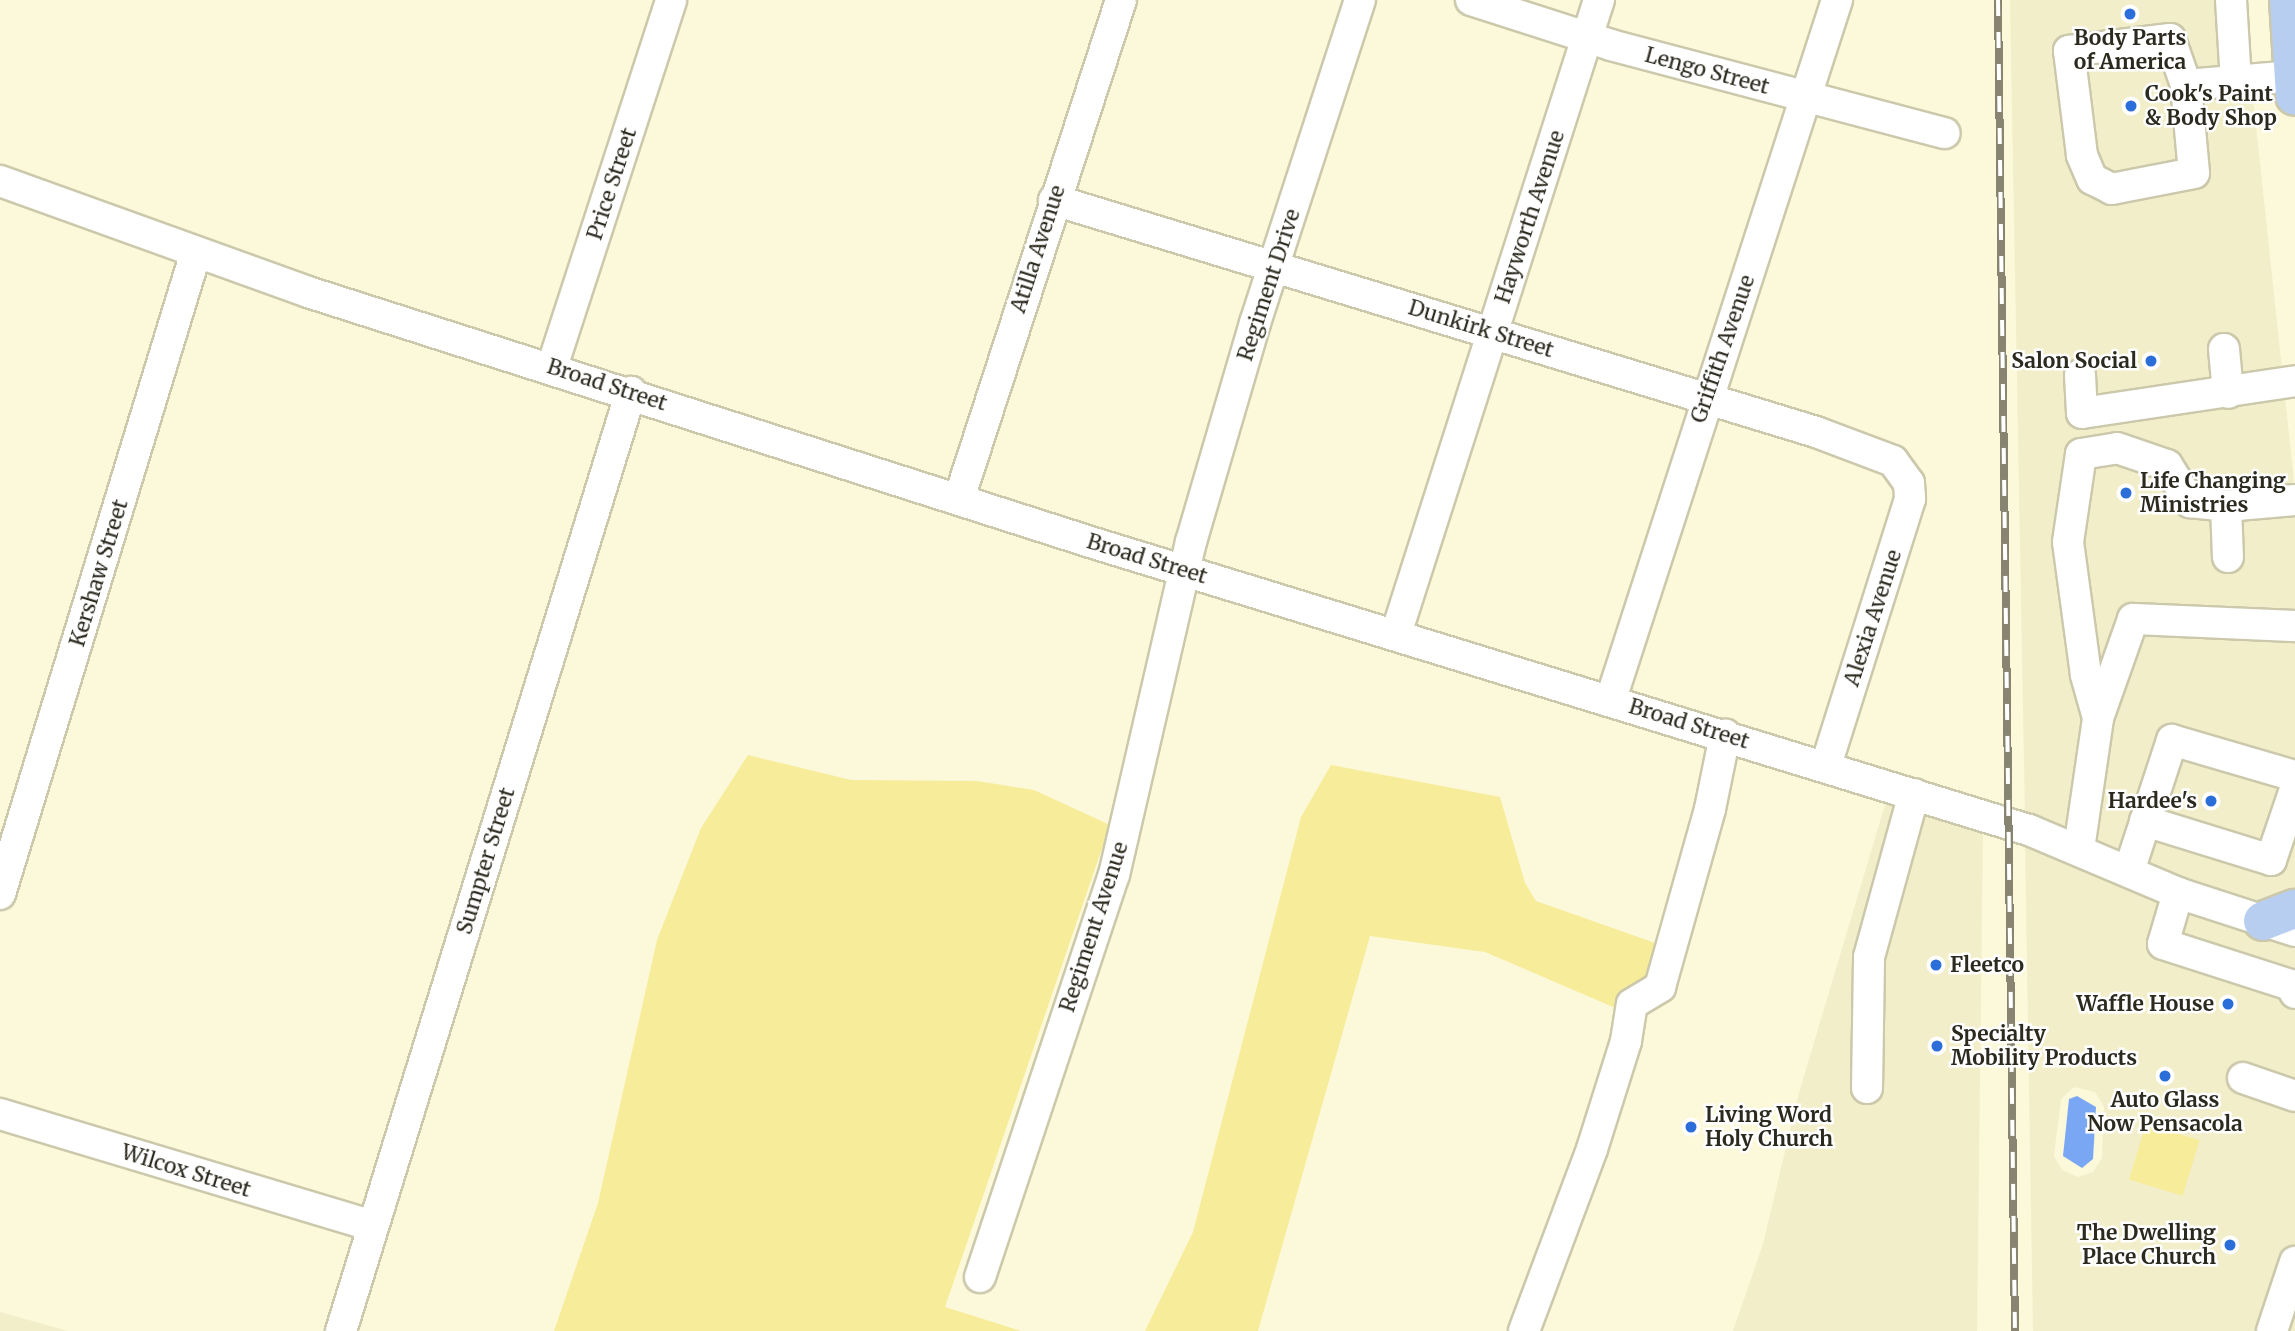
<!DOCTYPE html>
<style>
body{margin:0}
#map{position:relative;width:2295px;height:1331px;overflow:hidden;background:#fcf8da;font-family:Merriweather,serif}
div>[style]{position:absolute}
.built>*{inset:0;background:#f2eec9}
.green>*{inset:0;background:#f7ec99;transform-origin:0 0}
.water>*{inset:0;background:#79a7f4}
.roads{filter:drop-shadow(2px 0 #cbc8ab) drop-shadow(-2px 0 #cbc8ab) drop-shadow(0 2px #cbc8ab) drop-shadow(0 -2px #cbc8ab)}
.minor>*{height:30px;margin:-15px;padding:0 15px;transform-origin:15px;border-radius:15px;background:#fff}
.highway>*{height:38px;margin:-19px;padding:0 19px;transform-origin:19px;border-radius:19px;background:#b8cef1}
.rail>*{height:8px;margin-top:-4px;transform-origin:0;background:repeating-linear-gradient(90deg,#fff 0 16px,#878471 0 32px);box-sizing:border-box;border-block:2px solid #878471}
.dots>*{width:19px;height:19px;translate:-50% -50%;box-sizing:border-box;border:4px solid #fff;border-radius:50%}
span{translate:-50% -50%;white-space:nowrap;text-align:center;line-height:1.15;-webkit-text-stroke:5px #fff;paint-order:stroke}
.poi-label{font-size:21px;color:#2c2a1f;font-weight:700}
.left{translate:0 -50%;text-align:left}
.right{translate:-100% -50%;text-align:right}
.street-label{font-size:21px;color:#2c2a1f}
</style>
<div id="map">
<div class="built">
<i style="clip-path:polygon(2010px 0,2248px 0,2250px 69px,2295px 491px,2295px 896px,2263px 909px,2025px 817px)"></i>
<i style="clip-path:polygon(1887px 798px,1983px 828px,1977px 1331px,1733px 1331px,1763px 1244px,1799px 1093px)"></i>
<i style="clip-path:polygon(evenodd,2025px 841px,2295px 943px,2295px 1331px,2033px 1331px,2025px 841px,2074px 1087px,2095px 1092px,2104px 1107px,2102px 1158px,2093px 1172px,2078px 1177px,2062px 1170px,2054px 1156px,2061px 1099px,2074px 1087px)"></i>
<i style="clip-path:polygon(0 1312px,68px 1331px,0 1331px)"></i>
</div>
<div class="green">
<i style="clip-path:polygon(748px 755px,851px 780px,977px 781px,1034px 790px,1110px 825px,945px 1307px,1021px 1331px,554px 1331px,598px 1203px,657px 940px,701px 828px)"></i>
<i style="clip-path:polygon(1331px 765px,1500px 797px,1525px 883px,1536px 901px,1658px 944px,1634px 1016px,1485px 952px,1370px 936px,1258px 1331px,1145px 1331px,1193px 1232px,1301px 817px)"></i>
<i style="left:2146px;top:1124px;width:56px;height:58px;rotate:17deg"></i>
</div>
<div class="water">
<i style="clip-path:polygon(2077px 1096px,2096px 1107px,2093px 1159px,2082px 1168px,2063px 1156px,2069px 1099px)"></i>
</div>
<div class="roads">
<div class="minor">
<i style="left:1471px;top:0;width:147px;rotate:17.8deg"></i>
<i style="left:1611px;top:45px;width:345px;rotate:14.8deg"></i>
<i style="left:2231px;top:0;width:81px;rotate:86.5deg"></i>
<i style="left:2186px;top:85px;width:88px;rotate:84.8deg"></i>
<i style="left:2194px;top:173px;width:84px;rotate:169deg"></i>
<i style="left:2112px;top:189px;width:22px;rotate:-153deg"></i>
<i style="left:2092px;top:179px;width:26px;rotate:-113deg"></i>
<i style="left:2082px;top:155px;width:105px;rotate:-97.1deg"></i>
<i style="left:2069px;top:51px;width:102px;rotate:-6.8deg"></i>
<i style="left:2170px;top:39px;width:49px;rotate:70.8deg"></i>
<i style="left:2186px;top:85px;width:108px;rotate:-4.8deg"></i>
<i style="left:0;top:181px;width:327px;rotate:19.8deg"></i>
<i style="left:308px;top:292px;width:831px;rotate:17.72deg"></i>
<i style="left:1100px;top:545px;width:972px;rotate:17.06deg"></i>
<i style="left:2029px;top:830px;width:162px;rotate:22.9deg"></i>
<i style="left:2178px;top:893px;width:123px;rotate:18deg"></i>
<i style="left:1054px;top:200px;width:797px;rotate:16.93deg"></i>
<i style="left:1816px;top:432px;width:82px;rotate:20.6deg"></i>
<i style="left:1893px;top:461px;width:27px;rotate:54deg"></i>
<i style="left:1909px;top:483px;width:16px;rotate:86deg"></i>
<i style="left:1910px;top:499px;width:280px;rotate:107.5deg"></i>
<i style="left:2224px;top:349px;width:44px;rotate:84.8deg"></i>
<i style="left:552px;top:367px;width:386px;rotate:-72deg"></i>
<i style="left:2080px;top:375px;width:38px;rotate:87deg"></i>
<i style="left:2082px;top:413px;width:215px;rotate:-8.5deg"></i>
<i style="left:959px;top:499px;width:525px;rotate:-72.01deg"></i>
<i style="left:2226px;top:506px;width:51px;rotate:87.8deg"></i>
<i style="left:1396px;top:634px;width:666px;rotate:-72.25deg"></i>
<i style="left:1611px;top:699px;width:735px;rotate:-72.08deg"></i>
<i style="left:2098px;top:718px;width:105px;rotate:-70.5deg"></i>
<i style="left:2133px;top:619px;width:162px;rotate:2.5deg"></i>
<i style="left:2145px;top:821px;width:132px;rotate:17.2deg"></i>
<i style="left:2271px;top:860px;width:75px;rotate:-71.3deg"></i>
<i style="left:2079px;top:849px;width:132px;rotate:-81.7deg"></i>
<i style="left:2098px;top:718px;width:45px;rotate:-105.6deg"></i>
<i style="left:2086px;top:675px;width:134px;rotate:-97.7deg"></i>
<i style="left:2068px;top:542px;width:89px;rotate:-81.6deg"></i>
<i style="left:2081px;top:454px;width:36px;rotate:-9deg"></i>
<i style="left:2117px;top:448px;width:53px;rotate:18.8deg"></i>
<i style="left:2167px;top:465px;width:44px;rotate:58.1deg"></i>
<i style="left:2190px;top:502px;width:36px;rotate:6deg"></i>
<i style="left:2226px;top:506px;width:69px;rotate:-5deg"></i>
<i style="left:2129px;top:871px;width:138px;rotate:-71.8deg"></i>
<i style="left:2172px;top:740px;width:128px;rotate:16.3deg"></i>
<i style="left:2178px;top:893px;width:53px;rotate:106.4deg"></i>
<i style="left:2163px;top:944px;width:134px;rotate:17.8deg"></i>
<i style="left:2291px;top:985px;width:9px;rotate:63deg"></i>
<i style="left:0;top:894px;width:671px;rotate:-73.02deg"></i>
<i style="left:2243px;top:1078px;width:55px;rotate:19.1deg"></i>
<i style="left:1867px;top:1088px;width:131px;rotate:-89.1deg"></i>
<i style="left:1869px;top:957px;width:169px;rotate:-74.6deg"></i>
<i style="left:0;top:1114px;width:389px;rotate:16.7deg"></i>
<i style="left:980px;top:1277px;width:424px;rotate:-71.6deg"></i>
<i style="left:1114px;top:875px;width:342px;rotate:-77deg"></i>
<i style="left:1191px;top:542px;width:228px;rotate:-73.7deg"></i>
<i style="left:1255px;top:323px;width:340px;rotate:-72deg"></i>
<i style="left:341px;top:1331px;width:983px;rotate:-72.84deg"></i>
<i style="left:1524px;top:1331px;width:194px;rotate:-69.5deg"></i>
<i style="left:1592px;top:1149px;width:113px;rotate:-72.5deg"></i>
<i style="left:1626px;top:1041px;width:37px;rotate:-81deg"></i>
<i style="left:1632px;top:1004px;width:33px;rotate:-31deg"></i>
<i style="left:1660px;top:987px;width:185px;rotate:-74.3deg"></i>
<i style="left:1710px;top:809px;width:76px;rotate:-78.5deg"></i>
<i style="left:2272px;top:1331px;width:73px;rotate:-71.6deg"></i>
</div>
<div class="highway">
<i style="left:2289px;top:0;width:96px;rotate:86.4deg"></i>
<i style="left:2263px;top:921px;width:34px;rotate:-21deg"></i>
</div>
</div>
<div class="rail">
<i style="left:1998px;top:0;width:1331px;rotate:89.27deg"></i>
</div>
<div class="dots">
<i style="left:2130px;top:14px;background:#2b6dd9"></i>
<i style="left:2131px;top:106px;background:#2b6dd9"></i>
<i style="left:2151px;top:361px;background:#2b6dd9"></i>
<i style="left:2126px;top:493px;background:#2b6dd9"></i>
<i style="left:2211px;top:801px;background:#2b6dd9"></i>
<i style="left:1936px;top:965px;background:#2b6dd9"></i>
<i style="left:2228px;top:1004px;background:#2b6dd9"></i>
<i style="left:1937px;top:1046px;background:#2b6dd9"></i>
<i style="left:2165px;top:1076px;background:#2b6dd9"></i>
<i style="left:1691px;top:1127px;background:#2b6dd9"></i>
<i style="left:2230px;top:1245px;background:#2b6dd9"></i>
</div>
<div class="poi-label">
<span style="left:2130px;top:50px">Body Parts<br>of America</span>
<span class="left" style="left:2145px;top:106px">Cook's Paint<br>&amp; Body Shop</span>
<span class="right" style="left:2137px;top:361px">Salon Social</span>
<span class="left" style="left:2140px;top:493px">Life Changing<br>Ministries</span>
<span class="right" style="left:2197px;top:801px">Hardee's</span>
<span class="left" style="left:1950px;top:965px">Fleetco</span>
<span class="right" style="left:2214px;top:1004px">Waffle House</span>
<span class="left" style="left:1951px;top:1046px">Specialty<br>Mobility Products</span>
<span style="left:2165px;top:1112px">Auto Glass<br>Now Pensacola</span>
<span class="left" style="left:1705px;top:1127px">Living Word<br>Holy Church</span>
<span class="right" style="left:2216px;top:1245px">The Dwelling<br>Place Church</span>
</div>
<div class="street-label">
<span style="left:1707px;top:71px;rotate:15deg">Lengo Street</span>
<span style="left:612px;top:184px;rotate:-72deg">Price Street</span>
<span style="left:1530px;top:217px;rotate:-72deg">Hayworth Avenue</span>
<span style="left:1038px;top:249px;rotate:-72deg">Atilla Avenue</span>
<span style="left:1269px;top:285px;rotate:-72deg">Regiment Drive</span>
<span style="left:1481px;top:329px;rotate:17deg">Dunkirk Street</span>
<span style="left:1723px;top:349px;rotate:-71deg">Griffith Avenue</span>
<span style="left:607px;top:385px;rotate:18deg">Broad Street</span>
<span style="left:1147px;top:559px;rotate:17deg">Broad Street</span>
<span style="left:99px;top:573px;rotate:-73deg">Kershaw Street</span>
<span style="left:1873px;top:618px;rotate:-72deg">Alexia Avenue</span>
<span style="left:1689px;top:724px;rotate:17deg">Broad Street</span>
<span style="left:486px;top:861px;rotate:-73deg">Sumpter Street</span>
<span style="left:1094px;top:927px;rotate:-72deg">Regiment Avenue</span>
<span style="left:186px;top:1171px;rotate:17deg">Wilcox Street</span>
</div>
</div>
